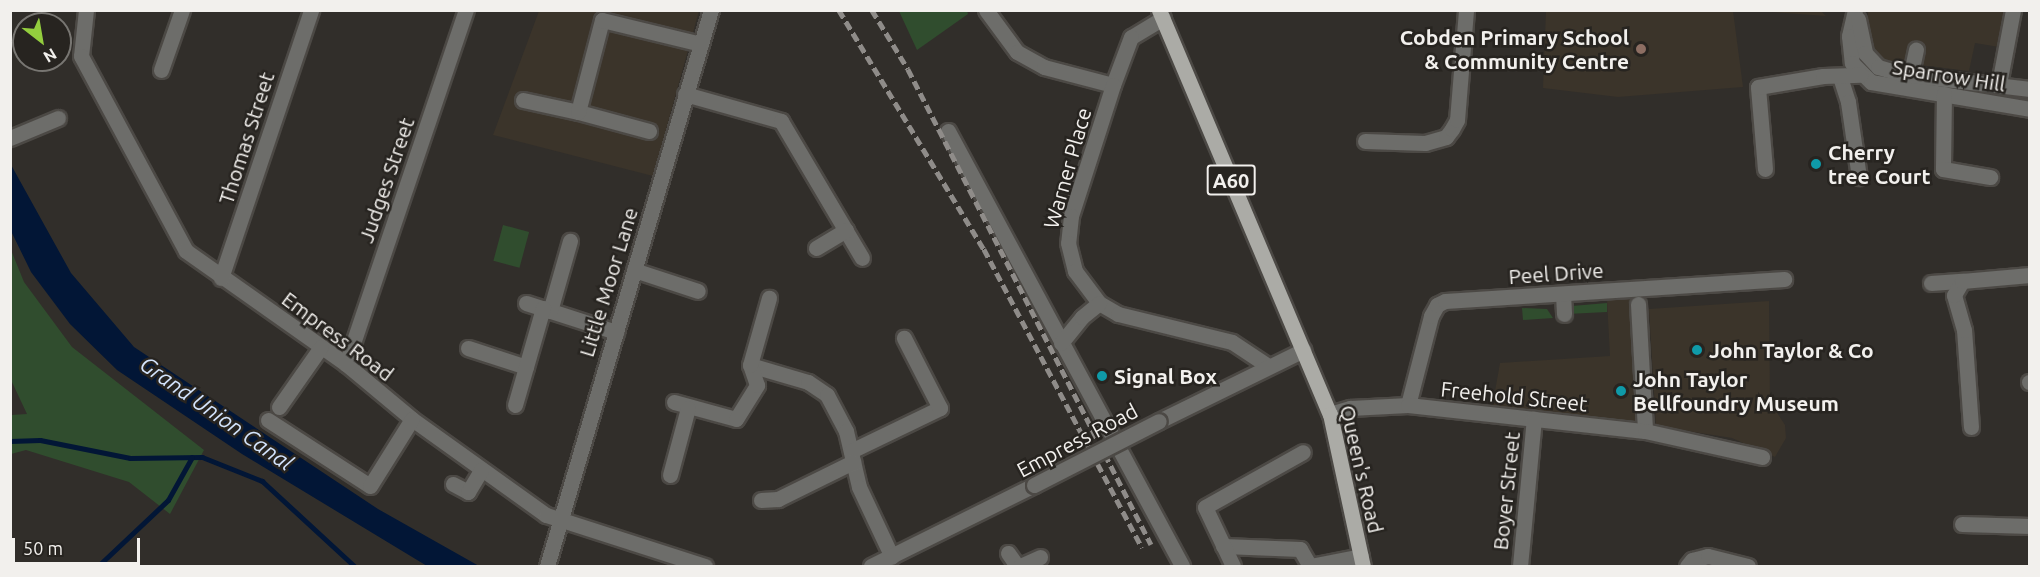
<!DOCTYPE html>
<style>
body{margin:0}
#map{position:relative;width:2040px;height:577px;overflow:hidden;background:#312e2a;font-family:Ubuntu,sans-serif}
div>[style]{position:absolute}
.built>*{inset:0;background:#3b342a}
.green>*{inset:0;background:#304d2e;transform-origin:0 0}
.water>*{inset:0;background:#021636}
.stream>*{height:5px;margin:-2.5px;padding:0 2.5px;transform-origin:2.5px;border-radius:2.5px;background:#021636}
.roads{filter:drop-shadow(2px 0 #4c4945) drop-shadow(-2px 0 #4c4945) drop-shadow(0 2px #4c4945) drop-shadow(0 -2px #4c4945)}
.minor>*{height:15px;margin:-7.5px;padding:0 7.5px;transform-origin:7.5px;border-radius:7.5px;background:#6d6d6a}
.major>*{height:15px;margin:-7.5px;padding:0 7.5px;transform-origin:7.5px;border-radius:7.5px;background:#ababa6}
.rail>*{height:4.5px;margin-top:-2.25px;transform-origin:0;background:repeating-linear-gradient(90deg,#8f8c89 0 9px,transparent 0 13.5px)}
.bridges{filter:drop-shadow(2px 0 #4c4945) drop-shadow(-2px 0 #4c4945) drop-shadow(0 2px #4c4945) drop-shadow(0 -2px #4c4945)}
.minor-bridge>*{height:15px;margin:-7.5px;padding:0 7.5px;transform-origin:7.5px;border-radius:7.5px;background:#6d6d6a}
.dots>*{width:16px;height:16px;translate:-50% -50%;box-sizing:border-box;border:3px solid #272420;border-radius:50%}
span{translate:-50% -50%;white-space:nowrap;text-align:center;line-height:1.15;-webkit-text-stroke:5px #272420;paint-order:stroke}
.shield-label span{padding:2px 4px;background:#272420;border:2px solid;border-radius:4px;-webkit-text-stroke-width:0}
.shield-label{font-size:20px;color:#f2f0ed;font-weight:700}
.poi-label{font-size:21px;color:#f2f0ed;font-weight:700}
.right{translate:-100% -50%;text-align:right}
.left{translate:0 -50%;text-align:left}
.street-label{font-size:21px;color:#f2f0ed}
.water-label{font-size:22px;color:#d3e4fd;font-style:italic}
.frame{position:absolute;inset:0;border:12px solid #f2f0ed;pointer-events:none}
.north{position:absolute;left:12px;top:12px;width:60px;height:60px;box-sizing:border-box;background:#272420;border:2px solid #787672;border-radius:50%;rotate:149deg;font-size:16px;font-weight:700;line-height:24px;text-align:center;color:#f2f0ed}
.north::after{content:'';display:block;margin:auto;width:21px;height:27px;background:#93cd3e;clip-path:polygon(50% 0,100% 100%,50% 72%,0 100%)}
.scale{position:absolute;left:12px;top:538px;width:128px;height:27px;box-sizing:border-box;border:3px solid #f2f0ed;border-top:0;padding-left:8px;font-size:18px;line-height:21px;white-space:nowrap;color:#f2f0ed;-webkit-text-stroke:4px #272420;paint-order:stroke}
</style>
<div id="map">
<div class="built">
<i style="clip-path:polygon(539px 11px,699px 11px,653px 176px,493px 135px)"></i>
<i style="clip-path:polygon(1546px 11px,1733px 11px,1743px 87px,1618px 97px,1543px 88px)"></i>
<i style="clip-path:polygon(1743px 11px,1821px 11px,1826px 16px,1772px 12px)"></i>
<i style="clip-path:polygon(1868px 11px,2004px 11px,1999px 47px,1975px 43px,1969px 71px,1886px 61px,1875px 53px,1868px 38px)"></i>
<i style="clip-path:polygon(1631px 299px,1637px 424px,1492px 408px,1500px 363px,1610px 356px,1607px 300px)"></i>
<i style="clip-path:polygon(1769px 301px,1770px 402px,1785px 425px,1786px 438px,1775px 457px,1732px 438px,1656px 426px,1649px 309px)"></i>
</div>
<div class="green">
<i style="clip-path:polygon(899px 11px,967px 11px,968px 14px,917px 50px)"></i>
<i style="left:503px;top:225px;width:27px;height:37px;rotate:15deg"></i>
<i style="clip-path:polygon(11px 250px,24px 282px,72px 347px,204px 450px,170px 514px,129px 482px,26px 450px,11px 454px,11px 415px,27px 414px,11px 380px)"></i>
<i style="clip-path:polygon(1607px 303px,1607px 312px,1567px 314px,1572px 306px)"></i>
<i style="clip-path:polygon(1522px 308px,1547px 309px,1553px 318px,1523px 320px)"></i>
</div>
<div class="water">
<i style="clip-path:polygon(10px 163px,71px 273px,134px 347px,378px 509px,479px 566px,427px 566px,242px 454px,117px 370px,70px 324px,31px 272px,11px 231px)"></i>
</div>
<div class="stream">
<i style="left:10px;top:441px;width:30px;rotate:-2deg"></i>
<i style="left:40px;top:440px;width:92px;rotate:11.3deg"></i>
<i style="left:130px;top:458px;width:72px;rotate:-0.8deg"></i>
<i style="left:202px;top:457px;width:65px;rotate:21.8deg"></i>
<i style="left:262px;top:481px;width:125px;rotate:42.7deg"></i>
<i style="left:98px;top:566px;width:96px;rotate:-43.3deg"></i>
<i style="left:168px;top:500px;width:49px;rotate:-60.8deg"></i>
</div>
<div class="roads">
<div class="minor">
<i style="left:86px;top:10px;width:46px;rotate:96.2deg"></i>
<i style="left:81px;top:56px;width:221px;rotate:61.7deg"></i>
<i style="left:186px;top:251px;width:196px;rotate:35.2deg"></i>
<i style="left:346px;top:364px;width:86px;rotate:39.8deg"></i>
<i style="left:412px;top:419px;width:165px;rotate:35.6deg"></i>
<i style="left:546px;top:515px;width:167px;rotate:17.8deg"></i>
<i style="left:986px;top:10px;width:52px;rotate:53.6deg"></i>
<i style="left:1017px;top:52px;width:31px;rotate:29deg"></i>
<i style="left:1044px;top:67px;width:71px;rotate:14.6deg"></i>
<i style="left:1855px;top:10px;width:27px;rotate:103deg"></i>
<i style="left:1849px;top:36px;width:27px;rotate:84deg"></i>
<i style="left:1852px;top:63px;width:27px;rotate:45deg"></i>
<i style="left:1871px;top:82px;width:161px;rotate:9.6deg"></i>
<i style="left:1163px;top:18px;width:37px;rotate:149deg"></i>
<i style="left:1131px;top:37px;width:51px;rotate:110.6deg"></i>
<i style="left:1113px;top:85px;width:138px;rotate:107.8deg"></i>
<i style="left:1071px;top:216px;width:27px;rotate:96deg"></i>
<i style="left:1068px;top:243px;width:29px;rotate:76deg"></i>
<i style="left:1075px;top:271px;width:40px;rotate:53deg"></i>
<i style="left:1099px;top:303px;width:22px;rotate:30deg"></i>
<i style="left:1118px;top:314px;width:117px;rotate:13.8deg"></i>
<i style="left:1232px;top:342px;width:43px;rotate:33.7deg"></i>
<i style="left:1858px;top:19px;width:35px;rotate:78deg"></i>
<i style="left:1865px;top:53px;width:19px;rotate:47deg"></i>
<i style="left:1878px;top:67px;width:25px;rotate:16deg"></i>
<i style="left:1902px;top:74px;width:129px;rotate:6.7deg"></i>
<i style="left:161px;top:70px;width:64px;rotate:-70.7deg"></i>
<i style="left:1911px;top:73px;width:24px;rotate:-78deg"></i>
<i style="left:1840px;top:77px;width:26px;rotate:72deg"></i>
<i style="left:1848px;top:102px;width:76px;rotate:81.7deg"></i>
<i style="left:1999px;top:84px;width:75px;rotate:-79.3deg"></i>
<i style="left:685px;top:94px;width:100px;rotate:15.7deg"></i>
<i style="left:781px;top:121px;width:159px;rotate:59.4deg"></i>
<i style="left:1944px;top:94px;width:75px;rotate:90.8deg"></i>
<i style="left:1943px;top:169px;width:48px;rotate:9.7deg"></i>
<i style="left:523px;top:100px;width:56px;rotate:12.3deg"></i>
<i style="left:649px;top:131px;width:73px;rotate:-165deg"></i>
<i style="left:578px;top:112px;width:95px;rotate:-75.4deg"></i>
<i style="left:602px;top:20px;width:102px;rotate:13.6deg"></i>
<i style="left:948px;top:131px;width:494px;rotate:61.7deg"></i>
<i style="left:10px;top:138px;width:52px;rotate:-22.6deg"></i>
<i style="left:1365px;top:141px;width:60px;rotate:1.9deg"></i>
<i style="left:1425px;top:143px;width:22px;rotate:-16deg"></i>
<i style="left:1446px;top:137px;width:10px;rotate:-53deg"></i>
<i style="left:1452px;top:129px;width:10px;rotate:-61deg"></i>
<i style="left:1457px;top:120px;width:110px;rotate:-85.3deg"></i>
<i style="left:1765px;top:169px;width:82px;rotate:-94.9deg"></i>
<i style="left:1758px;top:87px;width:66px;rotate:-9.6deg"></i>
<i style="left:1823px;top:76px;width:38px;rotate:-2deg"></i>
<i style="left:816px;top:248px;width:35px;rotate:-31deg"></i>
<i style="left:634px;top:270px;width:67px;rotate:18.2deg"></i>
<i style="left:221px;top:278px;width:283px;rotate:-71.4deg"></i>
<i style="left:1931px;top:283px;width:31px;rotate:-4deg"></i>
<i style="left:1563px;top:294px;width:20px;rotate:87deg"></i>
<i style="left:526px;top:303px;width:95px;rotate:17.9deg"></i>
<i style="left:1638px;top:304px;width:127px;rotate:86.8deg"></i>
<i style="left:550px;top:311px;width:73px;rotate:-74.1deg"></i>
<i style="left:1061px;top:343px;width:33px;rotate:-51deg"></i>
<i style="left:1082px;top:317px;width:22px;rotate:-39deg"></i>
<i style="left:468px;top:348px;width:61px;rotate:18.1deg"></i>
<i style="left:346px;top:364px;width:374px;rotate:-71.3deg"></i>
<i style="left:750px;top:365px;width:60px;rotate:16.3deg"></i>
<i style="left:808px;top:382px;width:23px;rotate:34deg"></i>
<i style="left:827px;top:395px;width:41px;rotate:62.2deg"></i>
<i style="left:846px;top:431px;width:57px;rotate:76.9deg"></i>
<i style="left:859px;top:487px;width:77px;rotate:64.8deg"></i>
<i style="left:2029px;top:382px;width:1px"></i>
<i style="left:674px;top:402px;width:64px;rotate:15.3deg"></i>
<i style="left:736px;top:419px;width:40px;rotate:-58deg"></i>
<i style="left:757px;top:385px;width:21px;rotate:-109deg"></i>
<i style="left:750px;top:365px;width:70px;rotate:-74.2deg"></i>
<i style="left:515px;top:405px;width:101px;rotate:-73.9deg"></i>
<i style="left:1408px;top:405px;width:92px;rotate:-75.5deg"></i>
<i style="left:1431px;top:316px;width:13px;rotate:-61deg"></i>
<i style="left:1437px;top:305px;width:9px;rotate:-27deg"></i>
<i style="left:1445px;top:301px;width:340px;rotate:-3.7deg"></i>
<i style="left:279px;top:407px;width:73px;rotate:-55deg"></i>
<i style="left:1330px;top:414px;width:21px;rotate:-17deg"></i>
<i style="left:1350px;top:408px;width:58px;rotate:-3deg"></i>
<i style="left:1408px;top:405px;width:238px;rotate:6.3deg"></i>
<i style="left:1645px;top:431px;width:120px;rotate:12.5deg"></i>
<i style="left:268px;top:420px;width:121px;rotate:32.9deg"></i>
<i style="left:370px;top:486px;width:79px;rotate:-57.9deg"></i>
<i style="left:1159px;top:421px;width:161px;rotate:-26.2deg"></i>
<i style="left:1971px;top:427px;width:97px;rotate:-94.1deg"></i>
<i style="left:1964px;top:330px;width:36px;rotate:-106deg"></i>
<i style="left:1954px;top:295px;width:16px;rotate:-60deg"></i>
<i style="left:1962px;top:281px;width:68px;rotate:-5deg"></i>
<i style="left:851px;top:451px;width:99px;rotate:-25.8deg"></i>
<i style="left:940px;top:408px;width:79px;rotate:-117.2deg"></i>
<i style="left:670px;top:475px;width:69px;rotate:-75deg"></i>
<i style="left:453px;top:484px;width:17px;rotate:28deg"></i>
<i style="left:468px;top:492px;width:26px;rotate:-59deg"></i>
<i style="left:761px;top:500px;width:17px;rotate:-3deg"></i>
<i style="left:778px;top:499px;width:84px;rotate:-26.3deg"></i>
<i style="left:1962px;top:524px;width:68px;rotate:1.7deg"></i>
<i style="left:1223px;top:546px;width:77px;rotate:2.2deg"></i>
<i style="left:1300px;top:549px;width:20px;rotate:60deg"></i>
<i style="left:1008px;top:553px;width:16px;rotate:55deg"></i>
<i style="left:547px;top:566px;width:580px;rotate:-73.57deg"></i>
<i style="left:871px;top:566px;width:182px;rotate:-26.4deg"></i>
<i style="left:1020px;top:566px;width:22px;rotate:-24deg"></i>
<i style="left:1233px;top:566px;width:65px;rotate:-115.4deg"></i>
<i style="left:1205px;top:507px;width:112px;rotate:-29.3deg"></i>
<i style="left:1310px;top:566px;width:52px;rotate:-11.1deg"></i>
<i style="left:1520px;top:566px;width:148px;rotate:-84.6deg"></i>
<i style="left:1687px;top:566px;width:8px;rotate:-50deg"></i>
<i style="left:1692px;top:560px;width:16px;rotate:-14deg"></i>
<i style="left:1708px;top:556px;width:41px;rotate:14deg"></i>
</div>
<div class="major">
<i style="left:1159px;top:10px;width:439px;rotate:67.1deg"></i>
<i style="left:1330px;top:414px;width:156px;rotate:77.8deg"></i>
</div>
</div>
<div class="rail">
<i style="left:839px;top:10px;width:280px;rotate:58.8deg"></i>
<i style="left:984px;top:249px;width:338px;rotate:62.1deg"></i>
<i style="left:872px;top:10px;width:69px;rotate:58.6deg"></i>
<i style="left:908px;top:69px;width:534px;rotate:62.91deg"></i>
</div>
<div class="bridges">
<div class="minor-bridge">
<i style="left:1034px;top:485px;width:140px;rotate:-27.1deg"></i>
</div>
</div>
<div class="dots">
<i style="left:1641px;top:49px;background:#8d6e63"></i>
<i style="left:1816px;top:164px;background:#0f9aa8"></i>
<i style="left:1697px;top:350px;background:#0f9aa8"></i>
<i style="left:1102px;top:376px;background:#0f9aa8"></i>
<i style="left:1621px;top:391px;background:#0f9aa8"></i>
</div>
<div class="shield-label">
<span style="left:1231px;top:180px">A60</span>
</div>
<div class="poi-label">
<span class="right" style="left:1629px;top:49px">Cobden Primary School<br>&amp; Community Centre</span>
<span class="left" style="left:1828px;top:164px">Cherry<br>tree Court</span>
<span class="left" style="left:1709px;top:350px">John Taylor &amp; Co</span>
<span class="left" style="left:1114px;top:376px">Signal Box</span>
<span class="left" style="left:1633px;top:391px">John Taylor<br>Bellfoundry Museum</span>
</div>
<div class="street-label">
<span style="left:1949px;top:75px;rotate:9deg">Sparrow Hill</span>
<span style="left:246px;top:138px;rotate:-72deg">Thomas Street</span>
<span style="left:1067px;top:168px;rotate:-74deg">Warner Place</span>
<span style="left:386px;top:180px;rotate:-71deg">Judges Street</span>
<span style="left:1556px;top:273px;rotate:-4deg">Peel Drive</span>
<span style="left:608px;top:282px;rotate:-73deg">Little Moor Lane</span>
<span style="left:338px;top:336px;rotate:37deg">Empress Road</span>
<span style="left:1514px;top:396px;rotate:6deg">Freehold Street</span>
<span style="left:1077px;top:440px;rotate:-28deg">Empress Road</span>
<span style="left:1362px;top:469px;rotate:77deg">Queen's Road</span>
<span style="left:1506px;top:491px;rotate:-84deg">Boyer Street</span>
</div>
<div class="water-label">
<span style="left:217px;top:413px;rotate:35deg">Grand Union Canal</span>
</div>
<div class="frame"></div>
<div class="north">N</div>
<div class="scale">50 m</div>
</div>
